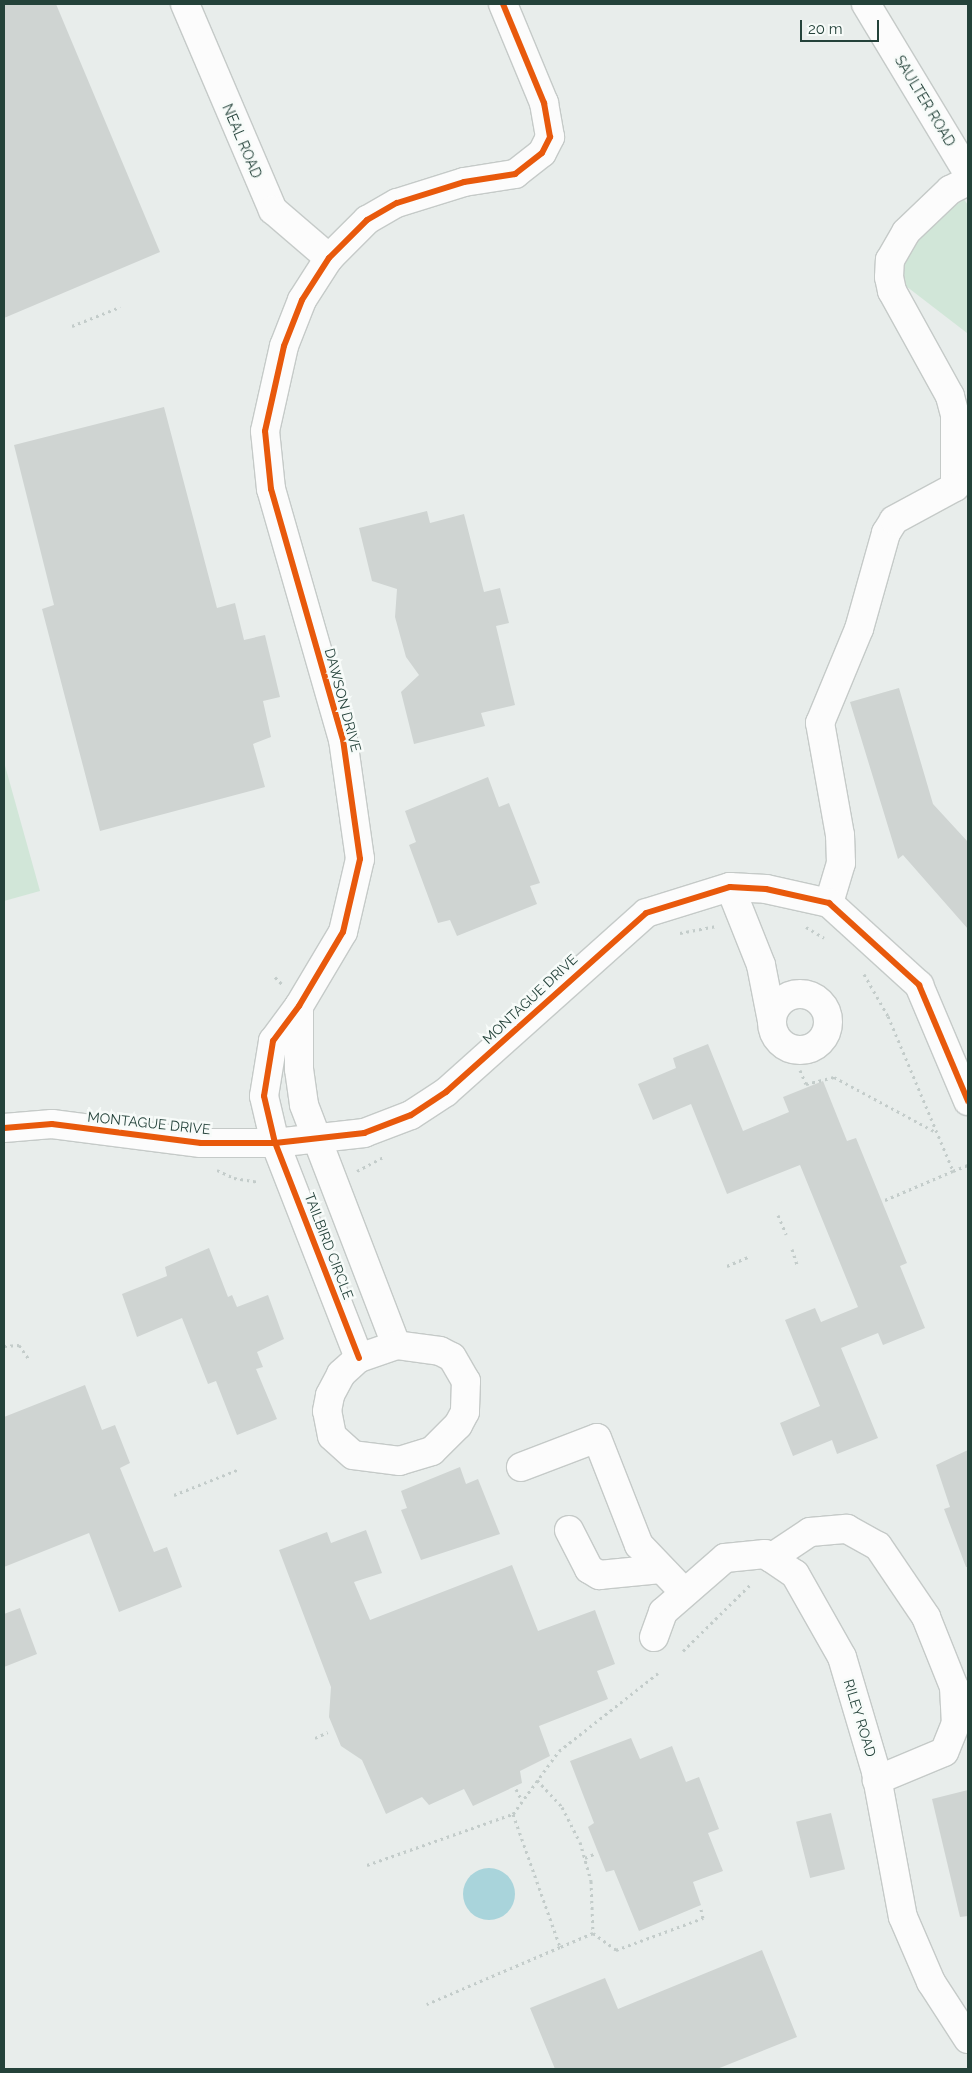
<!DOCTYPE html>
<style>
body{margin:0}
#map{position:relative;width:972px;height:2073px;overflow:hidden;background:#e8edeb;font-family:Raleway,sans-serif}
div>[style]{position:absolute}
.green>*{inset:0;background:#d1e6d8}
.water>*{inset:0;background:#a9d4db}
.round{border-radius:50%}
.building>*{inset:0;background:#cfd4d2;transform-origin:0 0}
.path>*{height:3px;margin-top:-1.5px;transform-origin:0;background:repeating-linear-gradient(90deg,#c3ccca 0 2.5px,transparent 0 6.5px)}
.roads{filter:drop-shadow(1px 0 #c5cac8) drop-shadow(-1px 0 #c5cac8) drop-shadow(0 1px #c5cac8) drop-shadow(0 -1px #c5cac8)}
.minor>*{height:28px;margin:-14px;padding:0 14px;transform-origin:14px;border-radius:14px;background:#fcfcfc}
.minor>.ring{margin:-14px;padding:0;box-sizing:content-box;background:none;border:28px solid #fcfcfc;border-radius:50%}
.cycleway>*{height:6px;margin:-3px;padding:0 3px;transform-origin:3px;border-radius:3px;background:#e8590c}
span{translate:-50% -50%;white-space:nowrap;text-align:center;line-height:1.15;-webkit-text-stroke:5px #f7fbf9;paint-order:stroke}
.street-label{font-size:14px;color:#24423a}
.frame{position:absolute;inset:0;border:5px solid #24423a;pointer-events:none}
.scale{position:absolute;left:800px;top:20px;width:79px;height:22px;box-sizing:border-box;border:2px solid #24423a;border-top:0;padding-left:6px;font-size:15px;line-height:18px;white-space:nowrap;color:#24423a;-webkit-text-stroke:4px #f7fbf9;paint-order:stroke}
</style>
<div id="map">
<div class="green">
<i style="clip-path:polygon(960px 194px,968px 205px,967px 333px,902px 283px,900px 277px,904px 251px)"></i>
<i style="clip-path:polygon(4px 762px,40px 891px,4px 901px)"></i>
</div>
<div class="water">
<i class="round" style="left:463px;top:1868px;width:52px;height:52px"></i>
</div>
<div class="building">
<i style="clip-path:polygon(4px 4px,56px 4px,160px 252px,4px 318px)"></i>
<i style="clip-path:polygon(164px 407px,217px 608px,235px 603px,244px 640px,265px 635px,280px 697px,263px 701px,271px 737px,253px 744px,265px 787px,100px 831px,42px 609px,54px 605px,14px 445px)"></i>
<i style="clip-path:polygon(427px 511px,430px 523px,464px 514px,484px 592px,500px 588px,509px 623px,496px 626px,515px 705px,481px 713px,485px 726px,414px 744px,401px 692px,419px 675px,406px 657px,395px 617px,397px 589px,372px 581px,359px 528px)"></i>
<i style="clip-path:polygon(899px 688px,933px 804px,968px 842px,968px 929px,903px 855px,898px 859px,850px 702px)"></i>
<i style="clip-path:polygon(488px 777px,499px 807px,509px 803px,540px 883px,530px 886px,537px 904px,457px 936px,450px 920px,438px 923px,409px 845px,416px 842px,405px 811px)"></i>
<i style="clip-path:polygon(708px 1044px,743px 1131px,789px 1112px,783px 1097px,823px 1081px,847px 1141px,856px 1138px,907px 1263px,900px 1266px,925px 1328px,883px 1345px,878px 1333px,841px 1348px,878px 1438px,837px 1454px,832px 1440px,793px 1456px,780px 1423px,820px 1406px,785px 1320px,815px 1308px,821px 1322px,858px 1307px,800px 1165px,727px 1194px,691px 1104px,653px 1120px,638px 1084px,676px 1068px,673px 1058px)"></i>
<i style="clip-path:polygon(209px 1248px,228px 1297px,232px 1295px,237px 1307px,268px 1295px,284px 1339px,257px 1352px,263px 1367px,256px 1369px,277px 1419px,237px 1435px,216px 1381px,208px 1384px,182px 1318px,137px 1337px,122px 1294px,167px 1276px,165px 1267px)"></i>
<i style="clip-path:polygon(85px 1385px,102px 1430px,115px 1425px,130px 1463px,120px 1468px,154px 1552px,167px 1547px,182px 1587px,119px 1612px,89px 1533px,4px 1567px,4px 1417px)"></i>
<i style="clip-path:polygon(968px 1450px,968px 1567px,966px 1567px,944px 1509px,950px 1507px,936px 1465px)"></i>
<i style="clip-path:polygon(460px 1467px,466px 1484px,478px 1479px,500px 1534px,421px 1560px,401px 1510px,407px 1508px,401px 1491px)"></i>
<i style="clip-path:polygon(366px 1530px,382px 1573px,354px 1582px,370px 1620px,512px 1565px,538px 1631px,595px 1610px,615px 1664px,597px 1671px,608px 1699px,539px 1726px,550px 1756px,520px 1771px,522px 1783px,473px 1806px,464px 1789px,429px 1805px,422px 1797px,386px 1814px,362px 1760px,341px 1746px,329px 1717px,331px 1687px,279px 1550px,327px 1532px,331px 1543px)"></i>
<i style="clip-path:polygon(20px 1608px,37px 1654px,4px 1667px,4px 1614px)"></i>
<i style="clip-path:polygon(631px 1738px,640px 1759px,672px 1746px,686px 1782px,699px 1777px,719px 1829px,708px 1833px,723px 1871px,693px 1882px,701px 1905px,639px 1931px,614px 1870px,606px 1872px,588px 1827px,594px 1823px,570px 1761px)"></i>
<i style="clip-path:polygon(968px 1790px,968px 1916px,960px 1917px,932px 1799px)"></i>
<i style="left:831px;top:1813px;width:58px;height:36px;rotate:76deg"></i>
<i style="clip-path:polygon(762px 1950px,797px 2037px,717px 2069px,555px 2069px,530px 2008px,605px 1978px,618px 2009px)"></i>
</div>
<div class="path">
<i style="left:72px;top:326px;width:52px;rotate:-21.6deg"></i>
<i style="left:806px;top:927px;width:21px;rotate:31deg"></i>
<i style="left:680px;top:933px;width:37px;rotate:-11deg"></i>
<i style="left:864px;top:974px;width:48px;rotate:60.3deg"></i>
<i style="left:888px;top:1016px;width:168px;rotate:67.2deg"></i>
<i style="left:953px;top:1171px;width:16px;rotate:-22deg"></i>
<i style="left:275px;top:977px;width:10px;rotate:45deg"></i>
<i style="left:800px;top:1070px;width:15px;rotate:67deg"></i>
<i style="left:806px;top:1084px;width:29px;rotate:-14deg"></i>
<i style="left:834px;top:1077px;width:114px;rotate:28.4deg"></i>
<i style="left:217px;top:1170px;width:19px;rotate:25deg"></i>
<i style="left:234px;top:1178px;width:26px;rotate:9deg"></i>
<i style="left:357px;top:1171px;width:32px;rotate:-28deg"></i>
<i style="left:885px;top:1200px;width:74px;rotate:-23.1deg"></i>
<i style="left:778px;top:1215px;width:21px;rotate:67deg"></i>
<i style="left:792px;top:1249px;width:16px;rotate:72deg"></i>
<i style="left:727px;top:1266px;width:25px;rotate:-23deg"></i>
<i style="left:4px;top:1346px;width:15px;rotate:-4deg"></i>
<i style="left:19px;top:1345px;width:16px;rotate:55deg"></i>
<i style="left:174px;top:1495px;width:68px;rotate:-21.6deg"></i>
<i style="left:683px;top:1651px;width:97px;rotate:-44.6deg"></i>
<i style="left:315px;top:1738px;width:14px;rotate:-25deg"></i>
<i style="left:537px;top:1780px;width:37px;rotate:47deg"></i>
<i style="left:562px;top:1807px;width:39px;rotate:63deg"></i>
<i style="left:580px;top:1842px;width:41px;rotate:74.2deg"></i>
<i style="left:591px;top:1881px;width:52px;rotate:87.8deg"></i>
<i style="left:593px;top:1933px;width:36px;rotate:157deg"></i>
<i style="left:516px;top:1789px;width:13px;rotate:63deg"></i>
<i style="left:513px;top:1814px;width:78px;rotate:-53.9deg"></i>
<i style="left:559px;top:1751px;width:126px;rotate:-38.2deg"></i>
<i style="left:585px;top:1858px;width:10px;rotate:-24deg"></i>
<i style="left:367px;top:1865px;width:155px;rotate:-19.3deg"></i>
<i style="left:513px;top:1814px;width:141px;rotate:70.5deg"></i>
<i style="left:560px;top:1947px;width:145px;rotate:156.8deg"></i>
<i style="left:593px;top:1933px;width:29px;rotate:36deg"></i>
<i style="left:616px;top:1950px;width:93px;rotate:-20.2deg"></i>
<i style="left:703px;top:1918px;width:9px;rotate:-103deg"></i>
</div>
<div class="roads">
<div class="minor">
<i style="left:185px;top:4px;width:224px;rotate:66.9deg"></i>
<i style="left:273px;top:210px;width:74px;rotate:40.6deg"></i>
<i style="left:866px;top:4px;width:197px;rotate:58.9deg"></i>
<i style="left:955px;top:487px;width:72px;rotate:-90deg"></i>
<i style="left:955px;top:415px;width:20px;rotate:-105deg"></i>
<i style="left:950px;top:396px;width:120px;rotate:-118.9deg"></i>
<i style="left:892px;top:291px;width:14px;rotate:-102deg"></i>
<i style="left:889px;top:277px;width:17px;rotate:-87deg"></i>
<i style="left:890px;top:260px;width:32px;rotate:-60deg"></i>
<i style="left:906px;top:232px;width:61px;rotate:-43.7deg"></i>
<i style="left:950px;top:190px;width:20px;rotate:-27deg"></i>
<i style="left:730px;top:887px;width:84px;rotate:68.3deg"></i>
<i style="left:761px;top:965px;width:57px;rotate:78.9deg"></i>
<i style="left:829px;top:903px;width:42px;rotate:-73.3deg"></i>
<i style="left:841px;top:863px;width:28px;rotate:-92deg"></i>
<i style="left:840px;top:835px;width:114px;rotate:-100.1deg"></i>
<i style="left:820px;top:723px;width:102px;rotate:-67.5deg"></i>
<i style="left:859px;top:629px;width:100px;rotate:-74.3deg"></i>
<i style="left:886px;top:533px;width:15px;rotate:-58deg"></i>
<i style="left:894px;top:520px;width:69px;rotate:-28.4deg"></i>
<i class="ring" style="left:772px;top:994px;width:28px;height:28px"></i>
<i style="left:299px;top:1006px;width:63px;rotate:90deg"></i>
<i style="left:299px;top:1069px;width:36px;rotate:82deg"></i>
<i style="left:304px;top:1105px;width:257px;rotate:69deg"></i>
<i style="left:4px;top:1128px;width:48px;rotate:-4.8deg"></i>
<i style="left:52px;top:1124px;width:150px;rotate:7.3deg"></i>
<i style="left:201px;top:1143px;width:74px"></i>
<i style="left:275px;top:1143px;width:90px;rotate:-6.4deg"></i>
<i style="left:364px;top:1133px;width:50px;rotate:-21deg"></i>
<i style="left:411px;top:1115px;width:42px;rotate:-33.3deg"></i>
<i style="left:446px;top:1092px;width:268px;rotate:-41.8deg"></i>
<i style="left:646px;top:913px;width:88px;rotate:-17.2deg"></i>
<i style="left:730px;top:887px;width:36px;rotate:3deg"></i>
<i style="left:766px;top:889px;width:65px;rotate:12.5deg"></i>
<i style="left:829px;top:903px;width:122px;rotate:42.3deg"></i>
<i style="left:919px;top:985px;width:126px;rotate:67.1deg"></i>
<i style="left:396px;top:1345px;width:44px;rotate:7.8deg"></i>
<i style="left:440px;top:1351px;width:13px;rotate:27deg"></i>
<i style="left:452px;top:1357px;width:28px;rotate:60deg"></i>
<i style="left:466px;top:1381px;width:31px;rotate:92deg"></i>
<i style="left:465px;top:1412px;width:15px;rotate:118deg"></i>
<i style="left:458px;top:1425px;width:37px;rotate:135deg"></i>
<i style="left:432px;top:1451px;width:34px;rotate:163deg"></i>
<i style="left:400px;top:1461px;width:47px;rotate:-172.7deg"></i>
<i style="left:353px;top:1455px;width:28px;rotate:-138deg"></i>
<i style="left:332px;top:1436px;width:25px;rotate:-101deg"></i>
<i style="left:327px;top:1411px;width:16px;rotate:-79deg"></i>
<i style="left:330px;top:1395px;width:24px;rotate:-62deg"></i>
<i style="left:341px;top:1374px;width:24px;rotate:-42deg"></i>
<i style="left:359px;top:1358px;width:39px;rotate:-19deg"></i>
<i style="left:359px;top:1358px;width:231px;rotate:-111.3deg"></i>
<i style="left:275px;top:1143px;width:48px;rotate:-103.2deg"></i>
<i style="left:264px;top:1096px;width:56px;rotate:-80.7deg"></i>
<i style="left:273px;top:1041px;width:44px;rotate:-53.4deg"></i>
<i style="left:299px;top:1006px;width:86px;rotate:-59.3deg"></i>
<i style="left:343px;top:932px;width:75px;rotate:-76.9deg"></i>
<i style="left:360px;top:859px;width:120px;rotate:-98.1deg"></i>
<i style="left:343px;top:740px;width:261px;rotate:-106deg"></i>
<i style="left:271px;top:489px;width:58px;rotate:-95.9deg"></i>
<i style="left:265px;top:431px;width:87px;rotate:-77.4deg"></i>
<i style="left:284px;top:346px;width:49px;rotate:-68.6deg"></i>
<i style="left:302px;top:300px;width:50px;rotate:-57.3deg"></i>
<i style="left:329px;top:258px;width:54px;rotate:-45deg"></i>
<i style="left:367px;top:220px;width:34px;rotate:-30deg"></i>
<i style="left:397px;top:203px;width:70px;rotate:-17.4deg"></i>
<i style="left:464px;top:182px;width:52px;rotate:-8.9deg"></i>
<i style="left:515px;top:174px;width:34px;rotate:-38deg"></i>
<i style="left:542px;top:153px;width:18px;rotate:-63deg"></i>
<i style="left:550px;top:137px;width:35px;rotate:-100deg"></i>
<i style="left:544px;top:103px;width:107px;rotate:-112.5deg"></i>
<i style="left:521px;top:1467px;width:81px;rotate:-20.9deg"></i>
<i style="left:597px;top:1438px;width:115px;rotate:68.6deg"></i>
<i style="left:639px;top:1545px;width:65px;rotate:46.2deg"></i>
<i style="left:569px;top:1530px;width:44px;rotate:62.9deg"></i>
<i style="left:589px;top:1569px;width:12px;rotate:31deg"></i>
<i style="left:599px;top:1575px;width:62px;rotate:-5.5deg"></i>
<i style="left:771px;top:1558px;width:47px;rotate:-33.7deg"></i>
<i style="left:810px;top:1532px;width:37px;rotate:-5deg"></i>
<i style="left:847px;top:1529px;width:35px;rotate:29deg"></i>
<i style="left:878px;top:1546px;width:86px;rotate:55.9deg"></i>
<i style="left:926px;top:1617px;width:75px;rotate:68.2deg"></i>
<i style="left:954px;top:1687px;width:36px;rotate:87deg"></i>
<i style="left:956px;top:1723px;width:31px;rotate:112deg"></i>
<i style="left:944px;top:1752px;width:73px;rotate:157.3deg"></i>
<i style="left:654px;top:1637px;width:27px;rotate:-70deg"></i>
<i style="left:663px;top:1612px;width:82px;rotate:-41.1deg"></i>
<i style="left:725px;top:1558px;width:40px;rotate:-5.7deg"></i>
<i style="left:765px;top:1554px;width:36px;rotate:34deg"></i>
<i style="left:795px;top:1574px;width:95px;rotate:60.5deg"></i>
<i style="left:842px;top:1657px;width:120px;rotate:73.5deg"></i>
<i style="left:876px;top:1772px;width:147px;rotate:79.5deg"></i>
<i style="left:903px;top:1917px;width:71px;rotate:66.7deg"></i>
<i style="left:931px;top:1982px;width:68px;rotate:57deg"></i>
</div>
</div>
<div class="cycleway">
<i style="left:4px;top:1128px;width:48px;rotate:-4.8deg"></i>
<i style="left:52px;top:1124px;width:150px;rotate:7.3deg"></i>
<i style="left:201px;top:1143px;width:74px"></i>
<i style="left:275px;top:1143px;width:90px;rotate:-6.4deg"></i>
<i style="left:364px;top:1133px;width:50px;rotate:-21deg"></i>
<i style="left:411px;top:1115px;width:42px;rotate:-33.3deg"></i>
<i style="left:446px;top:1092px;width:268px;rotate:-41.8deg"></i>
<i style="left:646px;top:913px;width:88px;rotate:-17.2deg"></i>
<i style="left:730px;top:887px;width:36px;rotate:3deg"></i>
<i style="left:766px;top:889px;width:65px;rotate:12.5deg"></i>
<i style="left:829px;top:903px;width:122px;rotate:42.3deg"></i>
<i style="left:919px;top:985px;width:126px;rotate:67.1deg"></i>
<i style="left:359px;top:1358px;width:231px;rotate:-111.3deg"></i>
<i style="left:275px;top:1143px;width:48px;rotate:-103.2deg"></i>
<i style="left:264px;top:1096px;width:56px;rotate:-80.7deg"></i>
<i style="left:273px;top:1041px;width:44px;rotate:-53.4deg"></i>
<i style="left:299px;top:1006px;width:86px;rotate:-59.3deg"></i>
<i style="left:343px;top:932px;width:75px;rotate:-76.9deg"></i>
<i style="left:360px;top:859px;width:120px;rotate:-98.1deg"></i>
<i style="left:343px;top:740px;width:261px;rotate:-106deg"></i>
<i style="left:271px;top:489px;width:58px;rotate:-95.9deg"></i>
<i style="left:265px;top:431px;width:87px;rotate:-77.4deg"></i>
<i style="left:284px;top:346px;width:49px;rotate:-68.6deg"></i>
<i style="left:302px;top:300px;width:50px;rotate:-57.3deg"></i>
<i style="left:329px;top:258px;width:54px;rotate:-45deg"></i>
<i style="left:367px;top:220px;width:34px;rotate:-30deg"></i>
<i style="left:397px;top:203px;width:70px;rotate:-17.4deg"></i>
<i style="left:464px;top:182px;width:52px;rotate:-8.9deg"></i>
<i style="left:515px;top:174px;width:34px;rotate:-38deg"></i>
<i style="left:542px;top:153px;width:18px;rotate:-63deg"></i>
<i style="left:550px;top:137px;width:35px;rotate:-100deg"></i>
<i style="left:544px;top:103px;width:107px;rotate:-112.5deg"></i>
</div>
<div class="street-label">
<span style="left:925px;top:101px;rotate:59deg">SAULTER ROAD</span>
<span style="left:242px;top:141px;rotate:67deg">NEAL ROAD</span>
<span style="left:343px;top:700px;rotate:75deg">DAWSON DRIVE</span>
<span style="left:530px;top:999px;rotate:-43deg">MONTAGUE DRIVE</span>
<span style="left:149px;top:1123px;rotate:6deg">MONTAGUE DRIVE</span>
<span style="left:329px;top:1246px;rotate:69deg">TAILBIRD CIRCLE</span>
<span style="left:860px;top:1718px;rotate:73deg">RILEY ROAD</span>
</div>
<div class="frame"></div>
<div class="scale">20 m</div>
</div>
